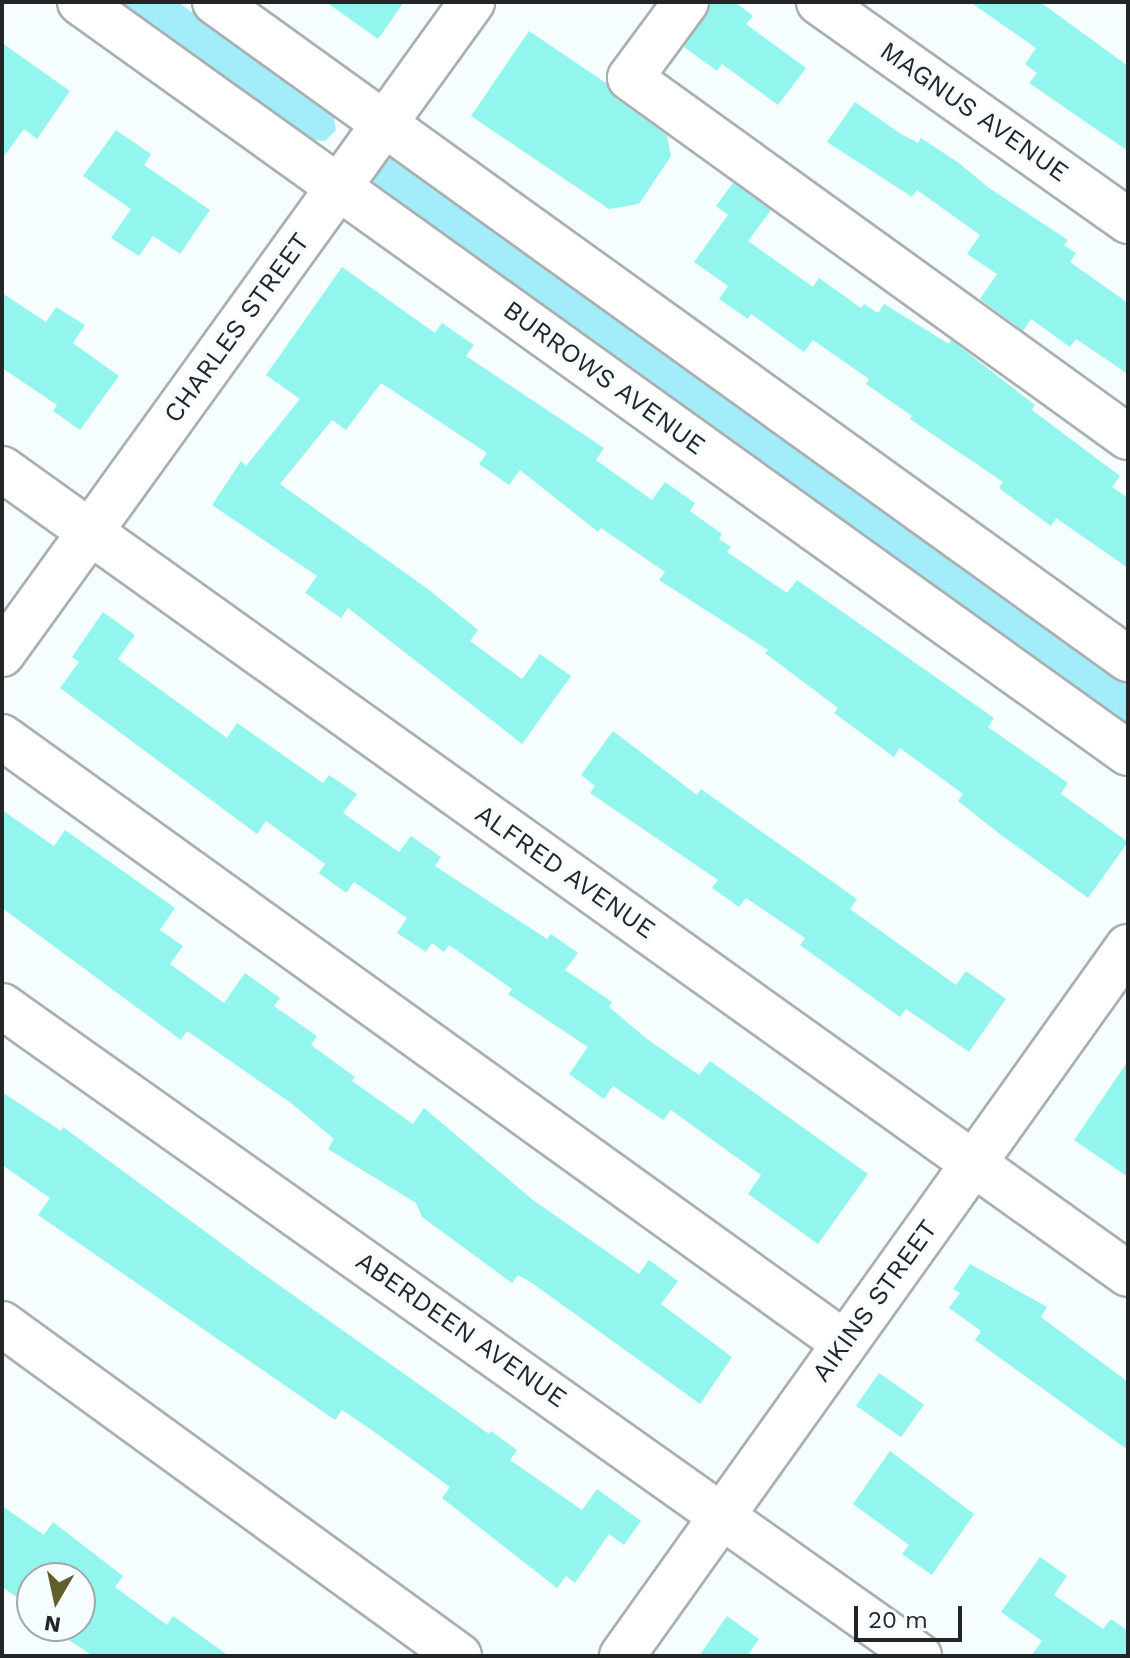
<!DOCTYPE html>
<style>
body{margin:0}
#map{position:relative;width:1130px;height:1658px;overflow:hidden;background:#f6fdfe;font-family:"Work Sans",sans-serif}
div>[style]{position:absolute}
.green>*{inset:0;background:#a3edfa}
.building>*{inset:0;background:#93f6ee;transform-origin:0 0}
.roads{filter:drop-shadow(2px 0 #aab0b1) drop-shadow(-2px 0 #aab0b1) drop-shadow(0 2px #aab0b1) drop-shadow(0 -2px #aab0b1)}
.minor>*{height:44px;margin:-22px;padding:0 22px;transform-origin:22px;border-radius:22px;background:#fff}
span{translate:-50% -50%;white-space:nowrap;text-align:center;line-height:1.15;-webkit-text-stroke:6px #f6fdfe;paint-order:stroke}
.street-label{font-size:26px;color:#232526}
.frame{position:absolute;inset:0;border:4px solid #232526;pointer-events:none}
.north{position:absolute;left:16px;top:1562px;width:80px;height:80px;box-sizing:border-box;background:#f6fdfe;border:2px solid #a2a7a8;border-radius:50%;rotate:189deg;font-size:22px;font-weight:700;line-height:32px;text-align:center;color:#232526}
.north::after{content:'';display:block;margin:auto;width:28px;height:36px;background:#625f2c;clip-path:polygon(50% 0,100% 100%,50% 72%,0 100%)}
.scale{position:absolute;left:854px;top:1606px;width:108px;height:36px;box-sizing:border-box;border:4px solid #232526;border-top:0;padding-left:10px;font-size:24px;line-height:28px;white-space:nowrap;color:#232526;-webkit-text-stroke:6px #f6fdfe;paint-order:stroke}
</style>
<div id="map">
<div class="green">
<i style="clip-path:polygon(121px 2px,178px 2px,333px 113px,336px 130px,325px 141px,313px 140px)"></i>
<i style="clip-path:polygon(387px 155px,1128px 683px,1128px 724px,378px 186px,370px 178px)"></i>
</div>
<div class="building">
<i style="clip-path:polygon(326px 2px,404px 2px,378px 39px)"></i>
<i style="clip-path:polygon(711px 2px,735px 2px,753px 16px,746px 24px,806px 68px,778px 105px,722px 64px,717px 71px,684px 47px)"></i>
<i style="clip-path:polygon(970px 2px,1040px 2px,1128px 66px,1128px 151px,1029px 83px,1037px 73px,1025px 64px,1036px 48px)"></i>
<i style="clip-path:polygon(529px 31px,606px 83px,615px 98px,667px 135px,671px 156px,639px 204px,609px 209px,471px 116px)"></i>
<i style="clip-path:polygon(2px 43px,70px 91px,37px 139px,24px 129px,2px 159px)"></i>
<i style="clip-path:polygon(855px 102px,901px 134px,918px 143px,921px 138px,959px 163px,989px 188px,1068px 240px,1064px 245px,1076px 253px,1070px 262px,1128px 303px,1128px 374px,1076px 339px,1070px 347px,1031px 319px,1023px 331px,980px 299px,997px 274px,967px 254px,980px 235px,917px 190px,912px 197px,827px 142px)"></i>
<i style="clip-path:polygon(116px 130px,151px 154px,144px 165px,210px 210px,180px 254px,153px 236px,139px 256px,111px 238px,131px 209px,83px 176px)"></i>
<i style="clip-path:polygon(733px 183px,771px 210px,748px 241px,813px 287px,819px 278px,861px 308px,864px 304px,878px 313px,884px 304px,949px 344px,951px 340px,1035px 405px,1032px 410px,1120px 476px,1112px 487px,1128px 498px,1128px 568px,1056px 518px,1051px 526px,1011px 497px,999px 488px,1003px 482px,910px 419px,912px 416px,866px 384px,869px 379px,813px 340px,804px 352px,751px 314px,748px 319px,719px 299px,728px 286px,694px 262px,728px 215px,716px 206px)"></i>
<i style="clip-path:polygon(342px 267px,435px 333px,442px 323px,474px 345px,466px 356px,604px 448px,596px 460px,652px 500px,665px 482px,695px 503px,690px 511px,722px 534px,719px 539px,731px 547px,727px 552px,787px 593px,797px 580px,994px 718px,988px 727px,1068px 783px,1061px 794px,1128px 842px,1088px 898px,1001px 835px,958px 801px,963px 794px,900px 748px,894px 757px,834px 713px,838px 708px,765px 653px,768px 650px,659px 580px,665px 572px,601px 528px,598px 532px,520px 470px,509px 485px,479px 464px,487px 453px,381px 383px,346px 430px,332px 420px,280px 484px,428px 589px,478px 630px,470px 641px,522px 679px,540px 654px,571px 676px,522px 744px,348px 608px,341px 618px,305px 593px,317px 576px,212px 505px,241px 461px,246px 466px,300px 399px,266px 375px)"></i>
<i style="clip-path:polygon(2px 293px,46px 322px,56px 307px,85px 325px,73px 343px,119px 376px,80px 430px,53px 411px,57px 405px,2px 368px)"></i>
<i style="clip-path:polygon(103px 612px,135px 635px,118px 659px,227px 738px,237px 723px,323px 783px,329px 775px,357px 794px,343px 813px,399px 852px,411px 836px,441px 857px,435px 866px,547px 939px,551px 934px,578px 953px,565px 970px,612px 1002px,609px 1007px,647px 1039px,699px 1075px,710px 1061px,868px 1174px,818px 1244px,748px 1194px,761px 1175px,671px 1110px,663px 1120px,613px 1086px,604px 1099px,569px 1074px,588px 1047px,508px 994px,512px 989px,449px 945px,444px 952px,432px 943px,426px 952px,397px 933px,407px 918px,354px 882px,346px 893px,319px 873px,325px 864px,266px 821px,257px 834px,60px 688px,79px 662px,72px 657px)"></i>
<i style="clip-path:polygon(613px 731px,697px 795px,701px 789px,857px 899px,850px 909px,956px 985px,966px 971px,1006px 999px,969px 1052px,906px 1009px,900px 1017px,800px 945px,805px 938px,746px 898px,739px 907px,712px 888px,718px 880px,590px 793px,595px 786px,581px 775px)"></i>
<i style="clip-path:polygon(2px 810px,54px 846px,65px 830px,175px 908px,160px 930px,183px 946px,170px 964px,224px 1003px,245px 973px,280px 998px,274px 1006px,317px 1036px,311px 1045px,355px 1077px,352px 1081px,413px 1124px,424px 1108px,533px 1200px,639px 1274px,649px 1260px,678px 1281px,661px 1304px,732px 1357px,700px 1404px,532px 1283px,518px 1275px,512px 1283px,422px 1217px,416px 1203px,328px 1149px,334px 1139px,291px 1103px,187px 1031px,181px 1040px,2px 908px)"></i>
<i style="clip-path:polygon(1128px 1061px,1128px 1177px,1074px 1140px)"></i>
<i style="clip-path:polygon(2px 1092px,61px 1131px,63px 1127px,252px 1266px,489px 1434px,491px 1431px,517px 1450px,510px 1460px,582px 1510px,597px 1489px,641px 1521px,624px 1545px,609px 1534px,575px 1583px,566px 1576px,557px 1588px,442px 1498px,450px 1487px,373px 1431px,342px 1410px,335px 1420px,38px 1215px,50px 1198px,2px 1165px)"></i>
<i style="clip-path:polygon(970px 1264px,1047px 1307px,1041px 1317px,1128px 1382px,1128px 1450px,975px 1340px,981px 1331px,949px 1308px,960px 1293px,953px 1289px)"></i>
<i style="left:879px;top:1373px;width:55px;height:40px;rotate:35deg"></i>
<i style="clip-path:polygon(890px 1451px,974px 1514px,932px 1575px,902px 1554px,909px 1545px,853px 1504px)"></i>
<i style="clip-path:polygon(2px 1506px,44px 1535px,53px 1522px,123px 1576px,115px 1587px,167px 1625px,173px 1616px,229px 1656px,93px 1656px,49px 1627px,80px 1626px,80px 1578px,32px 1578px,32px 1607px,2px 1587px)"></i>
<i style="clip-path:polygon(1040px 1557px,1067px 1576px,1054px 1595px,1103px 1629px,1111px 1619px,1128px 1631px,1128px 1656px,1031px 1656px,1042px 1641px,1001px 1612px)"></i>
<i style="clip-path:polygon(727px 1616px,759px 1639px,747px 1656px,699px 1656px)"></i>
</div>
<div class="roads">
<div class="minor">
<i style="left:80px;top:2px;width:1289px;rotate:35.63deg"></i>
<i style="left:215px;top:2px;width:1125px;rotate:35.74deg"></i>
<i style="left:686px;top:2px;width:94px;rotate:126.4deg"></i>
<i style="left:630px;top:78px;width:614px;rotate:35.79deg"></i>
<i style="left:819px;top:2px;width:379px;rotate:35.3deg"></i>
<i style="left:2px;top:469px;width:1384px;rotate:35.56deg"></i>
<i style="left:2px;top:654px;width:804px;rotate:-54.21deg"></i>
<i style="left:2px;top:737px;width:1037px;rotate:35.74deg"></i>
<i style="left:2px;top:1006px;width:1124px;rotate:35.33deg"></i>
<i style="left:2px;top:1324px;width:565px;rotate:36deg"></i>
<i style="left:622px;top:1656px;width:871px;rotate:-54.49deg"></i>
</div>
</div>
<div class="street-label">
<span style="left:974px;top:112px;rotate:35deg">MAGNUS AVENUE</span>
<span style="left:237px;top:328px;rotate:-54deg">CHARLES STREET</span>
<span style="left:604px;top:378px;rotate:36deg">BURROWS AVENUE</span>
<span style="left:565px;top:872px;rotate:35deg">ALFRED AVENUE</span>
<span style="left:875px;top:1301px;rotate:-54deg">AIKINS STREET</span>
<span style="left:461px;top:1330px;rotate:35deg">ABERDEEN AVENUE</span>
</div>
<div class="frame"></div>
<div class="north">N</div>
<div class="scale">20 m</div>
</div>
